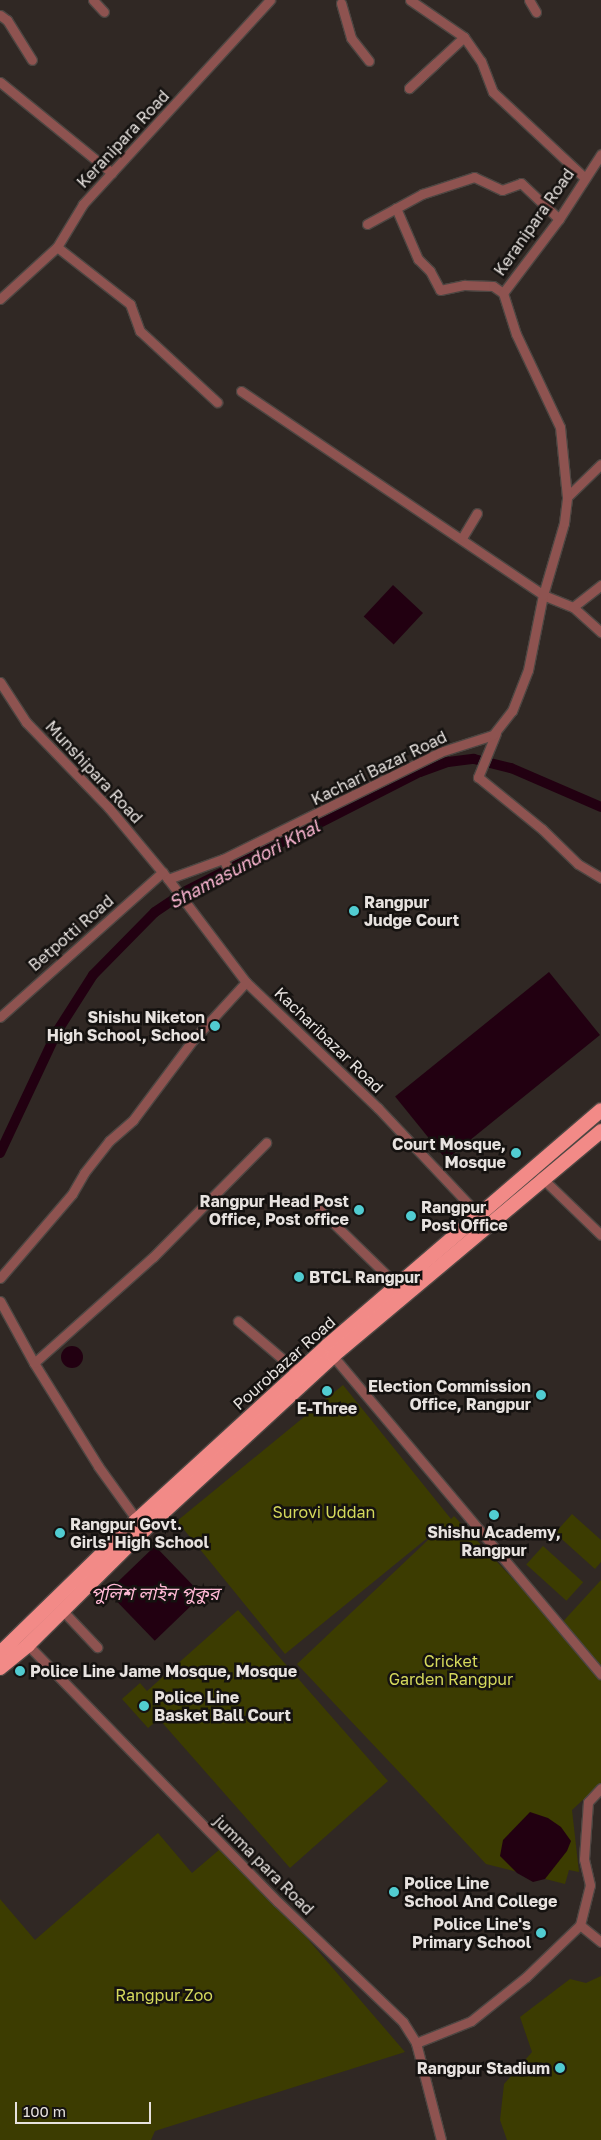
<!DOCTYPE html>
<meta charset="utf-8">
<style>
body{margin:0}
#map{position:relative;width:601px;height:2140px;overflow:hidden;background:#302824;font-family:"Golos Text","Noto Sans Bengali",sans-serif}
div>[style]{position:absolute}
.green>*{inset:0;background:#3c3c01;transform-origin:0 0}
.water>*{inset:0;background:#201;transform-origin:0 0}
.round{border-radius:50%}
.canal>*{height:10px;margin:-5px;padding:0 5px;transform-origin:5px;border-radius:5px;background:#201}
.roads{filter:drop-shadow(1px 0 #4d4642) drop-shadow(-1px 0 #4d4642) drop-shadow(0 1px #4d4642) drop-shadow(0 -1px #4d4642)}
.minor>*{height:9px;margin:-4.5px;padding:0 4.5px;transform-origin:4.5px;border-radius:4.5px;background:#8e5350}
.trunk>*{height:14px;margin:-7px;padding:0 7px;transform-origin:7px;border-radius:7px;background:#f28a87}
.dots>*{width:14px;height:14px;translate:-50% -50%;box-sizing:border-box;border:2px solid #151210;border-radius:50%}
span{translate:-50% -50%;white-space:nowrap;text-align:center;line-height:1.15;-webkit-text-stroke:5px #151210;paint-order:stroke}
.street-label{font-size:16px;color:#e7e2df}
.poi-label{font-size:16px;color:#e7e2df;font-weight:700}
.left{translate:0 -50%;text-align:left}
.right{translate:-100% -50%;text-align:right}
.park-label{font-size:16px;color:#d5d95c}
.water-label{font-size:18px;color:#feb8d4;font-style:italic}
.scale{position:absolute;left:15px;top:2102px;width:136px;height:22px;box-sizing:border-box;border:2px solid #e7e2df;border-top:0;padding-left:6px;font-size:15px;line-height:18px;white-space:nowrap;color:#e7e2df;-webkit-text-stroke:4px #151210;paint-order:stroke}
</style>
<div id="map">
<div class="green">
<i style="clip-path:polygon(343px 1385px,451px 1519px,454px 1516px,558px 1627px,601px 1580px,601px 1667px,573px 1641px,601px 1672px,601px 1783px,572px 1810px,579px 1872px,569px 1870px,565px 1884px,486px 1864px,297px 1664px,447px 1522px,285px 1654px,177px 1521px)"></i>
<i style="clip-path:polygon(572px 1514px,601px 1540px,601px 1562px,595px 1569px,555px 1533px)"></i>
<i style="left:543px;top:1546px;width:54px;height:25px;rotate:42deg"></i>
<i style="clip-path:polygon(238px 1610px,388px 1781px,290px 1868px,159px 1719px,148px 1728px,122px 1699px,140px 1683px,147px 1691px)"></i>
<i style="clip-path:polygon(158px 1833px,192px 1873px,226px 1844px,405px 2052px,155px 2131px,151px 2140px,0 2140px,0 1899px,35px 1940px)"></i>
<i style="clip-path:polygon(601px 1976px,601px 2140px,507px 2140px,500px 2120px,504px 2084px,532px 2052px,520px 2017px,570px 1979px,586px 1983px)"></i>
</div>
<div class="water">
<i style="left:393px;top:585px;width:41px;height:43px;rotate:43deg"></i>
<i style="left:549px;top:972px;width:81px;height:198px;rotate:51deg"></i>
<i class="round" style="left:61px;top:1346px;width:22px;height:22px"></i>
<i style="left:155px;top:1546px;width:68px;height:66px;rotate:46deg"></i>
<i style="clip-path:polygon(530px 1812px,548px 1818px,561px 1827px,571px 1841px,567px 1851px,545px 1879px,533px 1882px,517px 1873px,500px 1856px,503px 1840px)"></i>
</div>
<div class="canal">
<i style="left:0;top:1153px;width:136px;rotate:-64.8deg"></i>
<i style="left:58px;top:1030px;width:65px;rotate:-57.5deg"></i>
<i style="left:93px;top:975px;width:88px;rotate:-45.5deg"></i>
<i style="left:155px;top:912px;width:37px;rotate:-34deg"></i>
<i style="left:186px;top:891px;width:263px;rotate:-27deg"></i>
<i style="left:420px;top:772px;width:30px;rotate:-20deg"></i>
<i style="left:448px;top:762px;width:26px;rotate:-7deg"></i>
<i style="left:474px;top:759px;width:38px;rotate:14deg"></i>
<i style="left:511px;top:768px;width:98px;rotate:23.4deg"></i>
</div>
<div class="roads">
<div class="minor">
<i style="left:93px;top:0;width:16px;rotate:47deg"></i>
<i style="left:410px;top:0;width:65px;rotate:34.4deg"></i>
<i style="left:464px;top:37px;width:29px;rotate:55deg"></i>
<i style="left:481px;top:61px;width:33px;rotate:69deg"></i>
<i style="left:493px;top:92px;width:126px;rotate:43.1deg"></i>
<i style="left:529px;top:0;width:14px;rotate:60deg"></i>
<i style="left:341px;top:3px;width:36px;rotate:74deg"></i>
<i style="left:351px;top:38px;width:29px;rotate:52deg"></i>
<i style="left:0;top:15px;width:9px;rotate:36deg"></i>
<i style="left:7px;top:20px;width:47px;rotate:58deg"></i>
<i style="left:436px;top:63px;width:37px;rotate:137deg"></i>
<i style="left:409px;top:88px;width:75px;rotate:-42.8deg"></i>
<i style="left:0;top:82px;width:144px;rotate:39.1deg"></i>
<i style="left:396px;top:208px;width:56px;rotate:66.7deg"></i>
<i style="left:418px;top:259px;width:17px;rotate:45deg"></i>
<i style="left:430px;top:271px;width:21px;rotate:62deg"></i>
<i style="left:440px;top:290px;width:25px;rotate:-12deg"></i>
<i style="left:464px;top:285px;width:29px;rotate:2deg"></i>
<i style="left:493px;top:286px;width:12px;rotate:35deg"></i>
<i style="left:367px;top:224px;width:63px;rotate:-28.6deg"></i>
<i style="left:422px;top:194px;width:55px;rotate:-18.1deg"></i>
<i style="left:474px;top:177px;width:31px;rotate:25deg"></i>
<i style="left:502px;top:190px;width:20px;rotate:-20deg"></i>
<i style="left:521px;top:183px;width:52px;rotate:43.5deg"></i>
<i style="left:57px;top:247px;width:93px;rotate:38deg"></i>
<i style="left:130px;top:304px;width:29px;rotate:70deg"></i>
<i style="left:140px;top:331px;width:105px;rotate:42.7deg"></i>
<i style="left:0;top:299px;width:77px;rotate:-42.4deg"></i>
<i style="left:57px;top:247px;width:50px;rotate:-58.8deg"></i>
<i style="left:83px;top:204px;width:277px;rotate:-47.5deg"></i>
<i style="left:241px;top:391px;width:364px;rotate:34deg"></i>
<i style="left:543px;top:595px;width:32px;rotate:22deg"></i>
<i style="left:573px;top:607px;width:38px;rotate:42deg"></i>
<i style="left:567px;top:497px;width:47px;rotate:-44.1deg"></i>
<i style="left:462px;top:538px;width:29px;rotate:-59deg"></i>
<i style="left:573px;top:607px;width:36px;rotate:-38deg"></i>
<i style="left:0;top:682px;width:48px;rotate:57deg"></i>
<i style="left:26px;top:722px;width:120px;rotate:46deg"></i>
<i style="left:109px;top:808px;width:92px;rotate:50.3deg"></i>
<i style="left:168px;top:879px;width:129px;rotate:52.9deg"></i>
<i style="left:246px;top:982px;width:182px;rotate:43.7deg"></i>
<i style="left:378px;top:1108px;width:146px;rotate:46.7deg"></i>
<i style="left:496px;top:733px;width:48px;rotate:112.2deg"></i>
<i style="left:478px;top:777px;width:82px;rotate:39.1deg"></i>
<i style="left:542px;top:829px;width:50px;rotate:44.2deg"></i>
<i style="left:578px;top:864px;width:27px;rotate:31deg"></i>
<i style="left:223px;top:859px;width:11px;rotate:63deg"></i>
<i style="left:168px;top:879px;width:59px;rotate:-20deg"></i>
<i style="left:223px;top:859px;width:242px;rotate:-26.2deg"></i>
<i style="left:440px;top:752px;width:56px;rotate:-17.8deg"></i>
<i style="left:493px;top:735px;width:31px;rotate:-52deg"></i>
<i style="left:512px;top:711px;width:44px;rotate:-68.7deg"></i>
<i style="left:528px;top:670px;width:76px;rotate:-78.7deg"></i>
<i style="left:543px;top:595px;width:75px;rotate:-73.7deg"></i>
<i style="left:564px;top:523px;width:26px;rotate:-83deg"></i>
<i style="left:567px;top:497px;width:70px;rotate:-95.7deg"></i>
<i style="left:560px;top:427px;width:103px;rotate:-115.3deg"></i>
<i style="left:516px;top:334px;width:43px;rotate:-107.6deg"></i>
<i style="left:503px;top:293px;width:93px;rotate:-52.9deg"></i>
<i style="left:559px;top:219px;width:77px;rotate:-57.1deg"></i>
<i style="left:0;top:1017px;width:218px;rotate:-41.7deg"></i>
<i style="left:541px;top:1177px;width:83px;rotate:44deg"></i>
<i style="left:320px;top:1210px;width:110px;rotate:44.3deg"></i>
<i style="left:0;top:1278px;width:111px;rotate:-49.4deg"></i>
<i style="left:72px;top:1194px;width:24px;rotate:-60deg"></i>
<i style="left:84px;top:1173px;width:41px;rotate:-52deg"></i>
<i style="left:109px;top:1141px;width:32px;rotate:-41deg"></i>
<i style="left:133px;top:1120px;width:99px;rotate:-53.2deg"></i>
<i style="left:192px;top:1041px;width:80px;rotate:-47.5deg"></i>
<i style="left:0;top:1301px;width:71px;rotate:61.3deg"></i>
<i style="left:34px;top:1363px;width:121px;rotate:58.1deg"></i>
<i style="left:98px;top:1466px;width:67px;rotate:54.2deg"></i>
<i style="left:238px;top:1321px;width:80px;rotate:40.4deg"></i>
<i style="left:333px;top:1356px;width:416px;rotate:49.9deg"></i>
<i style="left:34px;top:1363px;width:159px;rotate:-41.7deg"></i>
<i style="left:153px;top:1257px;width:161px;rotate:-45.3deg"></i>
<i style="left:63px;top:1611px;width:50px;rotate:46.6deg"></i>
<i style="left:26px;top:1643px;width:361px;rotate:45.8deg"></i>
<i style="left:278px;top:1902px;width:173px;rotate:43.8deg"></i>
<i style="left:403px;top:2022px;width:25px;rotate:58deg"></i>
<i style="left:416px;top:2043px;width:100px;rotate:75.5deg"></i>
<i style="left:580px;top:1925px;width:27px;rotate:39deg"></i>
<i style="left:416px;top:2043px;width:59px;rotate:-21.8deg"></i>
<i style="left:471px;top:2021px;width:70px;rotate:-38.7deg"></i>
<i style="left:526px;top:1977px;width:75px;rotate:-43.9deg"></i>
<i style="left:580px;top:1925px;width:41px;rotate:-76deg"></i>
<i style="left:590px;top:1885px;width:27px;rotate:-103deg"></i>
<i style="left:584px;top:1859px;width:57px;rotate:-86deg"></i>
<i style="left:588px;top:1802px;width:19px;rotate:-47deg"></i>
</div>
<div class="trunk">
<i style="left:0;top:1653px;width:191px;rotate:-44.2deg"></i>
<i style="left:137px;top:1520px;width:259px;rotate:-42.5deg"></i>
<i style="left:328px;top:1345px;width:360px;rotate:-40.7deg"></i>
<i style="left:0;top:1668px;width:36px;rotate:-39deg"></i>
<i style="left:28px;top:1645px;width:162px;rotate:-44.7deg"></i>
<i style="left:143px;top:1531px;width:258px;rotate:-42.6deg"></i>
<i style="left:333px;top:1356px;width:350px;rotate:-40deg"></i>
</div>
</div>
<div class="dots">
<i style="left:354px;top:911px;background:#51ccd1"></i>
<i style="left:215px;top:1026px;background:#51ccd1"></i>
<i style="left:516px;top:1153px;background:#51ccd1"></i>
<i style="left:359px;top:1210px;background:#51ccd1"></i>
<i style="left:411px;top:1216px;background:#51ccd1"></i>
<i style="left:299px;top:1277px;background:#51ccd1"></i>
<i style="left:327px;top:1391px;background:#51ccd1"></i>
<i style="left:541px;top:1395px;background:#51ccd1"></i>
<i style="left:494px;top:1515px;background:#51ccd1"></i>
<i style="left:60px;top:1533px;background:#51ccd1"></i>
<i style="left:20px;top:1671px;background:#51ccd1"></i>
<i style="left:144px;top:1706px;background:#51ccd1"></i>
<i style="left:394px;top:1892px;background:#51ccd1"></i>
<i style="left:541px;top:1933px;background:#51ccd1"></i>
<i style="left:560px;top:2068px;background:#51ccd1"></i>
</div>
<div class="street-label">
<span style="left:123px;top:139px;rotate:-47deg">Keranipara Road</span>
<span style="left:534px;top:222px;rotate:-55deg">Keranipara Road</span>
<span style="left:379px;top:768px;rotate:-26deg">Kachari Bazar Road</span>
<span style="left:94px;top:772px;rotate:47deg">Munshipara Road</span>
<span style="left:71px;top:933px;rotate:-41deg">Betpotti Road</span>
<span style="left:329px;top:1040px;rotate:44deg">Kacharibazar Road</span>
<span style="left:284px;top:1363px;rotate:-42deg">Pourobazar Road</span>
<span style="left:264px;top:1865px;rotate:45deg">jumma para Road</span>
</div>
<div class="poi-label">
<span class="left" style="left:364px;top:911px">Rangpur<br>Judge Court</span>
<span class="right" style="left:205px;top:1026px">Shishu Niketon<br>High School, School</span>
<span class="right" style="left:506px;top:1153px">Court Mosque,<br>Mosque</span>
<span class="right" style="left:349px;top:1210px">Rangpur Head Post<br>Office, Post office</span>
<span class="left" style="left:421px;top:1216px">Rangpur<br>Post Office</span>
<span class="left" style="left:309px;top:1277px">BTCL Rangpur</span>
<span class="right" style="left:531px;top:1395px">Election Commission<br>Office, Rangpur</span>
<span style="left:327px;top:1408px">E-Three</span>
<span class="left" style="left:70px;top:1533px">Rangpur Govt.<br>Girls' High School</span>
<span style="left:494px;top:1541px">Shishu Academy,<br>Rangpur</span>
<span class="left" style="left:30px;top:1671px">Police Line Jame Mosque, Mosque</span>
<span class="left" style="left:154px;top:1706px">Police Line<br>Basket Ball Court</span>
<span class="left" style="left:404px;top:1892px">Police Line<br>School And College</span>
<span class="right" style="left:531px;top:1933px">Police Line's<br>Primary School</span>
<span class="right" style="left:550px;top:2068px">Rangpur Stadium</span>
</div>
<div class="park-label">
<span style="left:324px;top:1512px">Surovi Uddan</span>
<span style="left:451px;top:1670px">Cricket<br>Garden Rangpur</span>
<span style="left:164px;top:1995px">Rangpur Zoo</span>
</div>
<div class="water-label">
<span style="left:244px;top:864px;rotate:-28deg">Shamasundori Khal</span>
<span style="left:155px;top:1593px">পুলিশ লাইন পুকুর</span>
</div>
<div class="scale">100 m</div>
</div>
